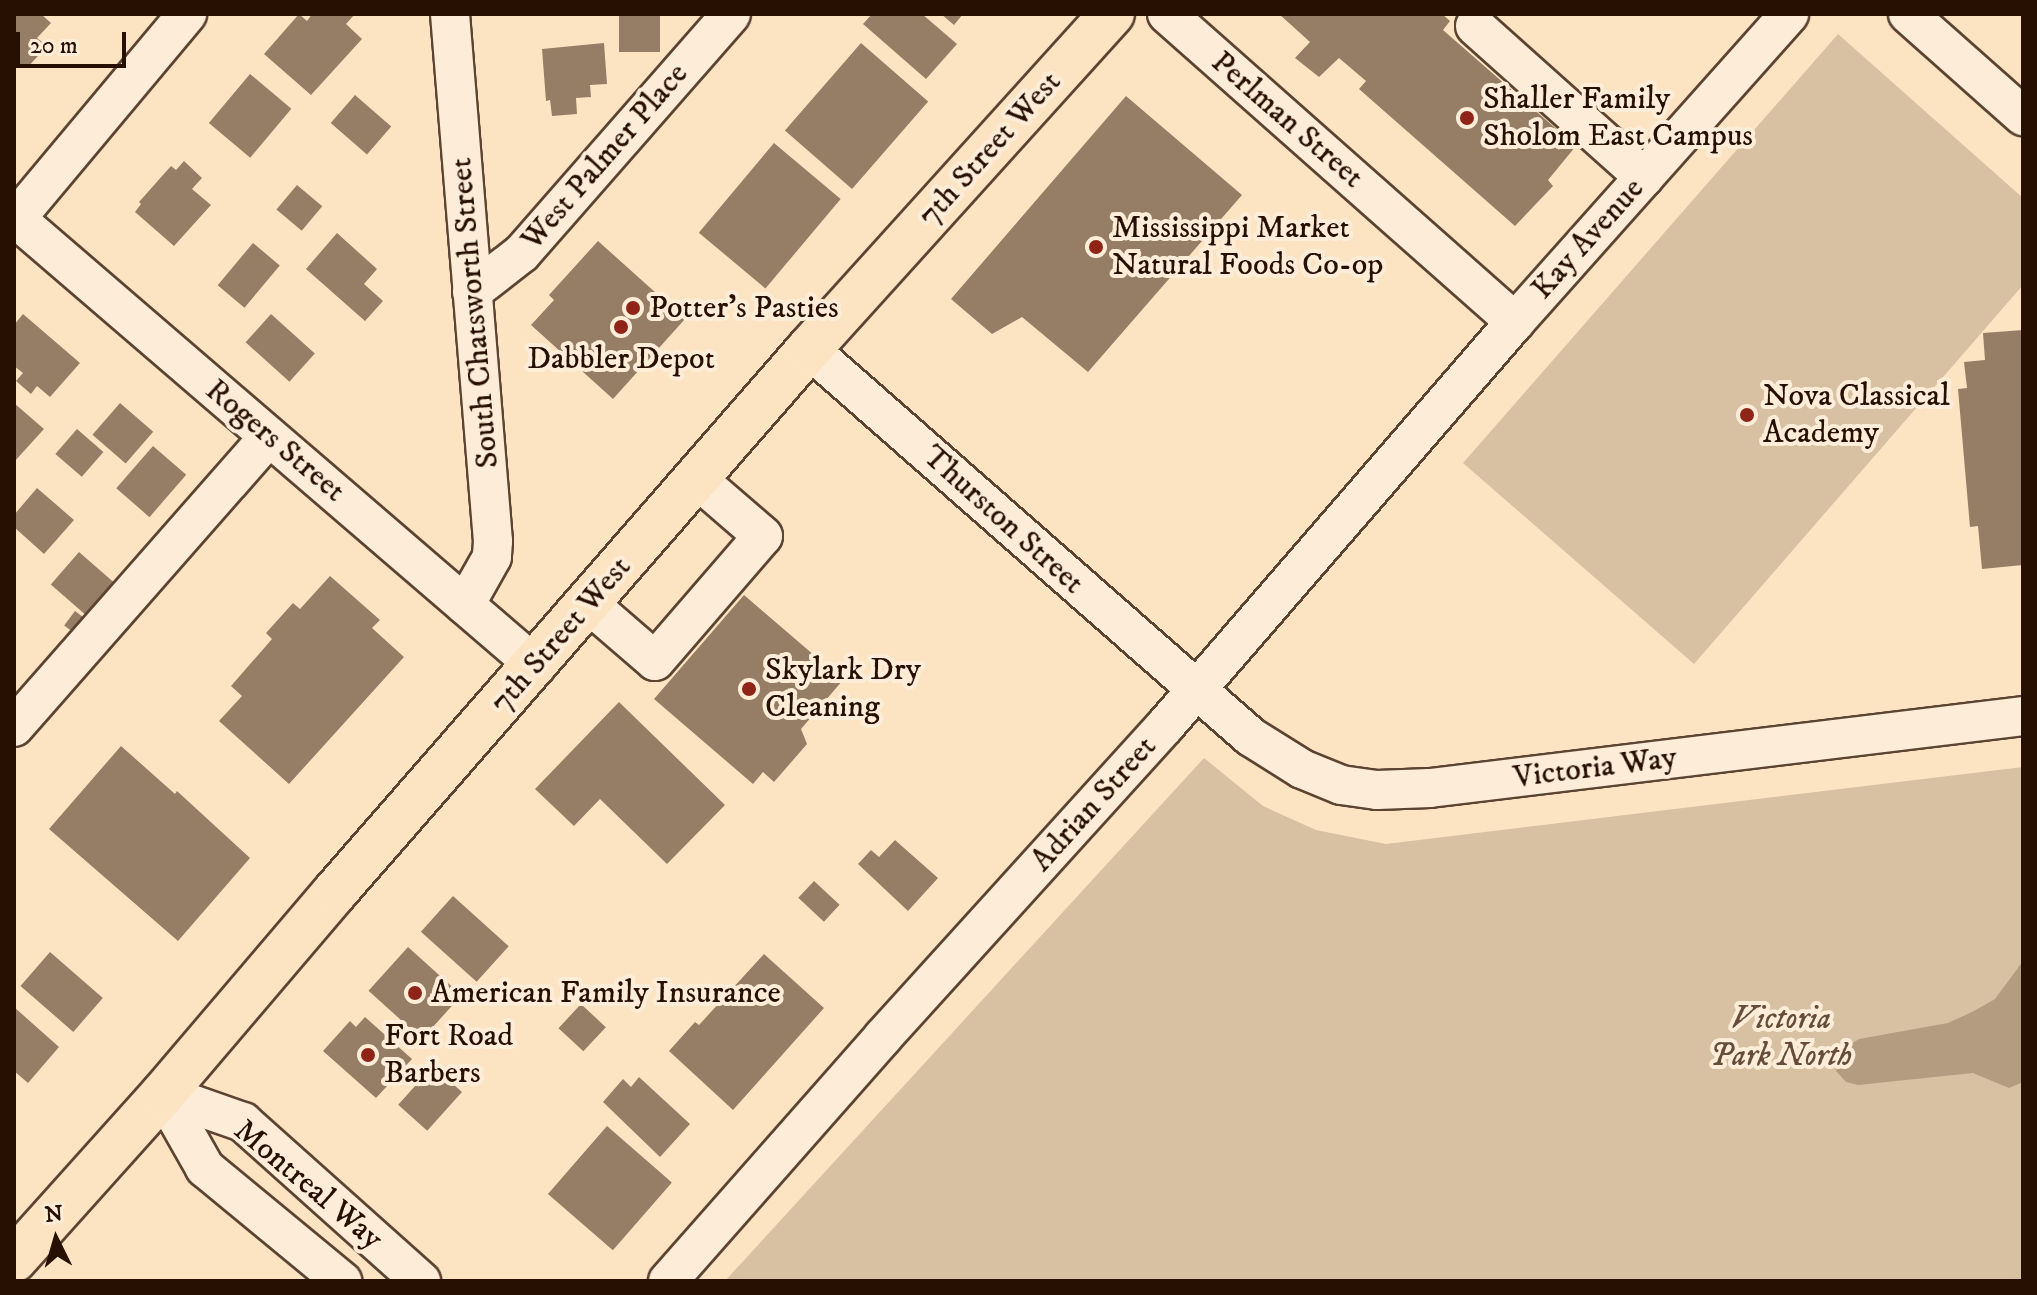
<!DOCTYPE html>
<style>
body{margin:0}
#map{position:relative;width:2037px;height:1295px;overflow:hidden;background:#fce4c3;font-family:"IM FELL DW Pica",serif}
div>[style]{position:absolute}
.green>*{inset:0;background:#d8c0a2}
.water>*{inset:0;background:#b49c81}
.building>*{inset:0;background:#967e66;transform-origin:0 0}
.roads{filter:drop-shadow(2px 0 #5c4432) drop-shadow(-2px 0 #5c4432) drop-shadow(0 2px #5c4432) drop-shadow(0 -2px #5c4432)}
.minor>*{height:38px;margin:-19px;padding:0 19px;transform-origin:19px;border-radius:19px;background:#fdedd8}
.major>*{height:44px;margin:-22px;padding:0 22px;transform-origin:22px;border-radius:22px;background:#fce4c3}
.dots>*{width:22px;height:22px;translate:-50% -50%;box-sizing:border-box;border:4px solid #fdedd8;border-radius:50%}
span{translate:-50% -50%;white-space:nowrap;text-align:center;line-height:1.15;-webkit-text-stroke:8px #fdedd8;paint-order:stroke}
.poi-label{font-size:32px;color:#270f02}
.left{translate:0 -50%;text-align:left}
.street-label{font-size:32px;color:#270f02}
.park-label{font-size:32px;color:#654d3a;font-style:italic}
.frame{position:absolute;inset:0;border:16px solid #270f02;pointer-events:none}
.north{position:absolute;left:16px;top:1199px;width:80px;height:80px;-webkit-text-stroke:6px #fdedd8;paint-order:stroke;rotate:355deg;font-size:22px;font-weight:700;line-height:32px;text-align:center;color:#270f02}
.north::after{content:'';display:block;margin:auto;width:28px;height:36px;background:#270f02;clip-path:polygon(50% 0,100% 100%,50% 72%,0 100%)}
.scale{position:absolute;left:16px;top:32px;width:110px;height:36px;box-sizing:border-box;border:4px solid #270f02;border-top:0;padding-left:10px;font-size:24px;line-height:28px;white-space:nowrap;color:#270f02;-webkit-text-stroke:6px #fdedd8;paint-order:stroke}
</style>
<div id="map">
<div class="green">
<i style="clip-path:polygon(1838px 34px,2023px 198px,2023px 285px,1694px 664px,1463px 463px)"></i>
<i style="clip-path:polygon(1204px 758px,1263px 806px,1316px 830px,1386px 844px,2023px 767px,2023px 1281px,725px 1281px)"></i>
</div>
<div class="water">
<i style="clip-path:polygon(2023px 961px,2023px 1082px,2009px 1088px,1973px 1073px,1858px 1085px,1846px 1082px,1836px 1071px,1843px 1049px,1859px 1039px,1948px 1023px,1974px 1011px,1995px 999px)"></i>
</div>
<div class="building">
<i style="clip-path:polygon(14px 14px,41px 14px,51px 23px,37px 38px,47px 46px,27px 68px,14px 60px)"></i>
<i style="clip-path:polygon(299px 14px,307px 21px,312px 14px,355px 14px,346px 24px,362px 39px,311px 95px,264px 54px)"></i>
<i style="left:619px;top:14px;width:41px;height:38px"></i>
<i style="clip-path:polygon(872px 14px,922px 14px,957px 44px,926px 79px,863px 24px)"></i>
<i style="clip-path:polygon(941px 14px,963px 14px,954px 25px)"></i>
<i style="clip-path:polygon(1279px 14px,1442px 14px,1450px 21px,1443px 30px,1576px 146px,1548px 180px,1553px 186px,1515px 226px,1359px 89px,1366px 81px,1339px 58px,1319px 77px,1295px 58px,1310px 42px)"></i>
<i style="clip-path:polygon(604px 43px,607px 84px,590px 85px,591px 97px,576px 98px,577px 114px,552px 116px,550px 100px,546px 101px,542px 49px)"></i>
<i style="left:861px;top:43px;width:89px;height:116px;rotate:41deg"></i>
<i style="left:250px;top:74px;width:54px;height:64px;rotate:40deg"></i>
<i style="left:355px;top:95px;width:48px;height:37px;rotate:41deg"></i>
<i style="clip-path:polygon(1126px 96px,1242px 195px,1088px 372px,1022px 317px,992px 334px,951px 299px)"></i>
<i style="left:774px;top:143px;width:87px;height:117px;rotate:40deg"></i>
<i style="clip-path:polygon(184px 161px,202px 178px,192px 189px,211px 205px,174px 246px,135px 212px,141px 204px,139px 202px,171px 166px,176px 170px)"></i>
<i style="left:297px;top:185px;width:33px;height:32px;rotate:40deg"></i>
<i style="clip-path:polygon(337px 233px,377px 269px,364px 284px,383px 301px,365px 321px,306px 269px)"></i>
<i style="clip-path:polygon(598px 241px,685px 319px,613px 399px,531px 325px,554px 300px,549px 295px)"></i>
<i style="left:253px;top:243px;width:35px;height:55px;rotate:40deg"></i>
<i style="clip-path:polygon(23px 314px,80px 363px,50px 397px,37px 386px,31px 394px,16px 381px,23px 373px,14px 366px,14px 325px)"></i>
<i style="left:271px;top:314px;width:59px;height:38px;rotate:42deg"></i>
<i style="clip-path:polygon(2023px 330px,2023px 565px,1982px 569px,1978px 526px,1970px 527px,1958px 389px,1967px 388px,1964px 362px,1985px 360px,1983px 333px)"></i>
<i style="clip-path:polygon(14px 403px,44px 429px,14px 462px)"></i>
<i style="left:120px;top:403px;width:44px;height:42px;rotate:41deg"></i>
<i style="left:77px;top:429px;width:35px;height:33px;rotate:41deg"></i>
<i style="left:153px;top:446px;width:44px;height:56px;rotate:41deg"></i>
<i style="clip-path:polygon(37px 488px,74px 520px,44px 554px,14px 527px,14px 515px)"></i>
<i style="left:79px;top:552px;width:46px;height:43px;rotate:41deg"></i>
<i style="clip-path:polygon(330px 576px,380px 620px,372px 628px,404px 657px,289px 784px,219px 721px,242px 696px,231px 686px,272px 639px,266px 633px,293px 603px,300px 609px)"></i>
<i style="clip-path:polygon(744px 595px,843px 680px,801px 729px,807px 744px,774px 782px,763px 772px,753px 784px,654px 699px)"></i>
<i style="left:75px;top:611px;width:10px;height:18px;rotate:37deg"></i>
<i style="clip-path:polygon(619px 702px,725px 805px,667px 864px,600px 799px,574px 826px,535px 789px)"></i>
<i style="clip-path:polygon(121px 746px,175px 794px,177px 791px,250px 858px,178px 941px,49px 829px)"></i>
<i style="clip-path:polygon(895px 840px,938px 878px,908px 911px,858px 864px,871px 850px,879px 857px)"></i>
<i style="left:814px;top:881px;width:35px;height:23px;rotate:43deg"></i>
<i style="left:453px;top:896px;width:75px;height:48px;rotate:42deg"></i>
<i style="left:408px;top:947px;width:72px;height:59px;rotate:42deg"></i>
<i style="left:50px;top:952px;width:70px;height:45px;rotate:41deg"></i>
<i style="clip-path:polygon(764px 954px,824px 1008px,733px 1110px,669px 1051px,695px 1022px,699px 1025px)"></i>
<i style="left:581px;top:1004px;width:34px;height:33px;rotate:43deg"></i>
<i style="clip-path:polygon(14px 1007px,59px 1047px,28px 1083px,14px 1071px)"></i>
<i style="clip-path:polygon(365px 1017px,412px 1059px,376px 1098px,323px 1051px,350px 1021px,356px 1027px)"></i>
<i style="left:433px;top:1066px;width:39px;height:52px;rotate:42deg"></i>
<i style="clip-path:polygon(639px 1077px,690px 1124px,660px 1157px,603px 1102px,623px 1079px,631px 1087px)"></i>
<i style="left:607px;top:1126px;width:86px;height:90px;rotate:41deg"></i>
</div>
<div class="roads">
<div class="minor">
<i style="left:450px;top:14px;width:529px;rotate:85.34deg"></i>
<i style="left:493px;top:541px;width:16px;rotate:94deg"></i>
<i style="left:492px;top:557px;width:55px;rotate:119.4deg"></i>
<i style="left:1167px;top:14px;width:465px;rotate:41.5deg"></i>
<i style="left:1908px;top:14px;width:154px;rotate:41.6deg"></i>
<i style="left:1475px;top:26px;width:227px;rotate:41.8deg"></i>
<i style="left:14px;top:217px;width:689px;rotate:40.7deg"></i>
<i style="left:14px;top:221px;width:270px;rotate:-50.1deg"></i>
<i style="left:472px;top:292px;width:63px;rotate:-38deg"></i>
<i style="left:522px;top:253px;width:317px;rotate:-48.8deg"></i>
<i style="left:809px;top:349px;width:588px;rotate:41.28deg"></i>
<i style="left:1251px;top:737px;width:60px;rotate:32.1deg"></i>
<i style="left:1302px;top:769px;width:42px;rotate:22.3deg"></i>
<i style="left:1341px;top:785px;width:36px;rotate:8deg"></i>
<i style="left:1377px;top:790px;width:53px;rotate:-2.2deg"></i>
<i style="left:1430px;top:788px;width:597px;rotate:-6.92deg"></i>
<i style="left:589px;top:604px;width:87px;rotate:40.8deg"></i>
<i style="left:655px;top:661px;width:165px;rotate:-49.2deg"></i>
<i style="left:763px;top:536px;width:87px;rotate:-139.2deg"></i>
<i style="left:14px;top:727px;width:386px;rotate:-48.7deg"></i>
<i style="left:163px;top:1094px;width:85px;rotate:19.3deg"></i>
<i style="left:243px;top:1122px;width:239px;rotate:41.8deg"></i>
<i style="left:163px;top:1094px;width:85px;rotate:60.4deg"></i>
<i style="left:205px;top:1168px;width:178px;rotate:39.5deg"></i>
<i style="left:668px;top:1281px;width:325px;rotate:-48.6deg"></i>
<i style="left:883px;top:1037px;width:420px;rotate:-47.8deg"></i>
<i style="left:1165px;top:726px;width:535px;rotate:-49.1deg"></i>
<i style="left:1515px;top:322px;width:412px;rotate:-48.3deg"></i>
</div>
<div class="major">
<i style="left:14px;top:1260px;width:223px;rotate:-48.1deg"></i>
<i style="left:163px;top:1094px;width:265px;rotate:-49.6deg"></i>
<i style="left:335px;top:892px;width:721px;rotate:-48.88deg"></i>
<i style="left:809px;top:349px;width:452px;rotate:-47.9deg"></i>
</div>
</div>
<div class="dots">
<i style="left:1467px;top:118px;background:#8f2418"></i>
<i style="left:1096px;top:247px;background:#8f2418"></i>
<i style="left:633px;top:308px;background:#8f2418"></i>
<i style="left:621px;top:327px;background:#8f2418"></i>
<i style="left:1747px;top:415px;background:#8f2418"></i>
<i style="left:749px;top:689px;background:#8f2418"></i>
<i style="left:415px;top:993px;background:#8f2418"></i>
<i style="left:368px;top:1055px;background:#8f2418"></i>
</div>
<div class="poi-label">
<span class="left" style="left:1483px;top:118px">Shaller Family<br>Sholom East Campus</span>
<span class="left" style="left:1112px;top:247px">Mississippi Market<br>Natural Foods Co-op</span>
<span class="left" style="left:649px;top:308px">Potter's Pasties</span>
<span style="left:621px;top:359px">Dabbler Depot</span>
<span class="left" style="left:1763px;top:415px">Nova Classical<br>Academy</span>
<span class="left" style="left:765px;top:689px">Skylark Dry<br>Cleaning</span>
<span class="left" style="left:431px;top:993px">American Family Insurance</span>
<span class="left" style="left:384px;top:1055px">Fort Road<br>Barbers</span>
</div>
<div class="street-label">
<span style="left:1287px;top:120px;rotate:41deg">Perlman Street</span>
<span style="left:990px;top:149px;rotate:-48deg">7th Street West</span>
<span style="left:605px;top:157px;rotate:-49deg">West Palmer Place</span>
<span style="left:1588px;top:239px;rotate:-48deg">Kay Avenue</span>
<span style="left:475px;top:313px;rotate:-95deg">South Chatsworth Street</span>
<span style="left:275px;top:441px;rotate:40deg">Rogers Street</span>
<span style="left:1003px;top:520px;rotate:42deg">Thurston Street</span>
<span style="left:561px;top:635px;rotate:-49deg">7th Street West</span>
<span style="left:1595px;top:768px;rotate:-7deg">Victoria Way</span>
<span style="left:1094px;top:804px;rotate:-48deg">Adrian Street</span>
<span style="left:308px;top:1185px;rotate:40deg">Montreal Way</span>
</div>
<div class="park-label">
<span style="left:1781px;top:1038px">Victoria<br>Park North</span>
</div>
<div class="frame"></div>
<div class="north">N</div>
<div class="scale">20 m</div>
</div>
